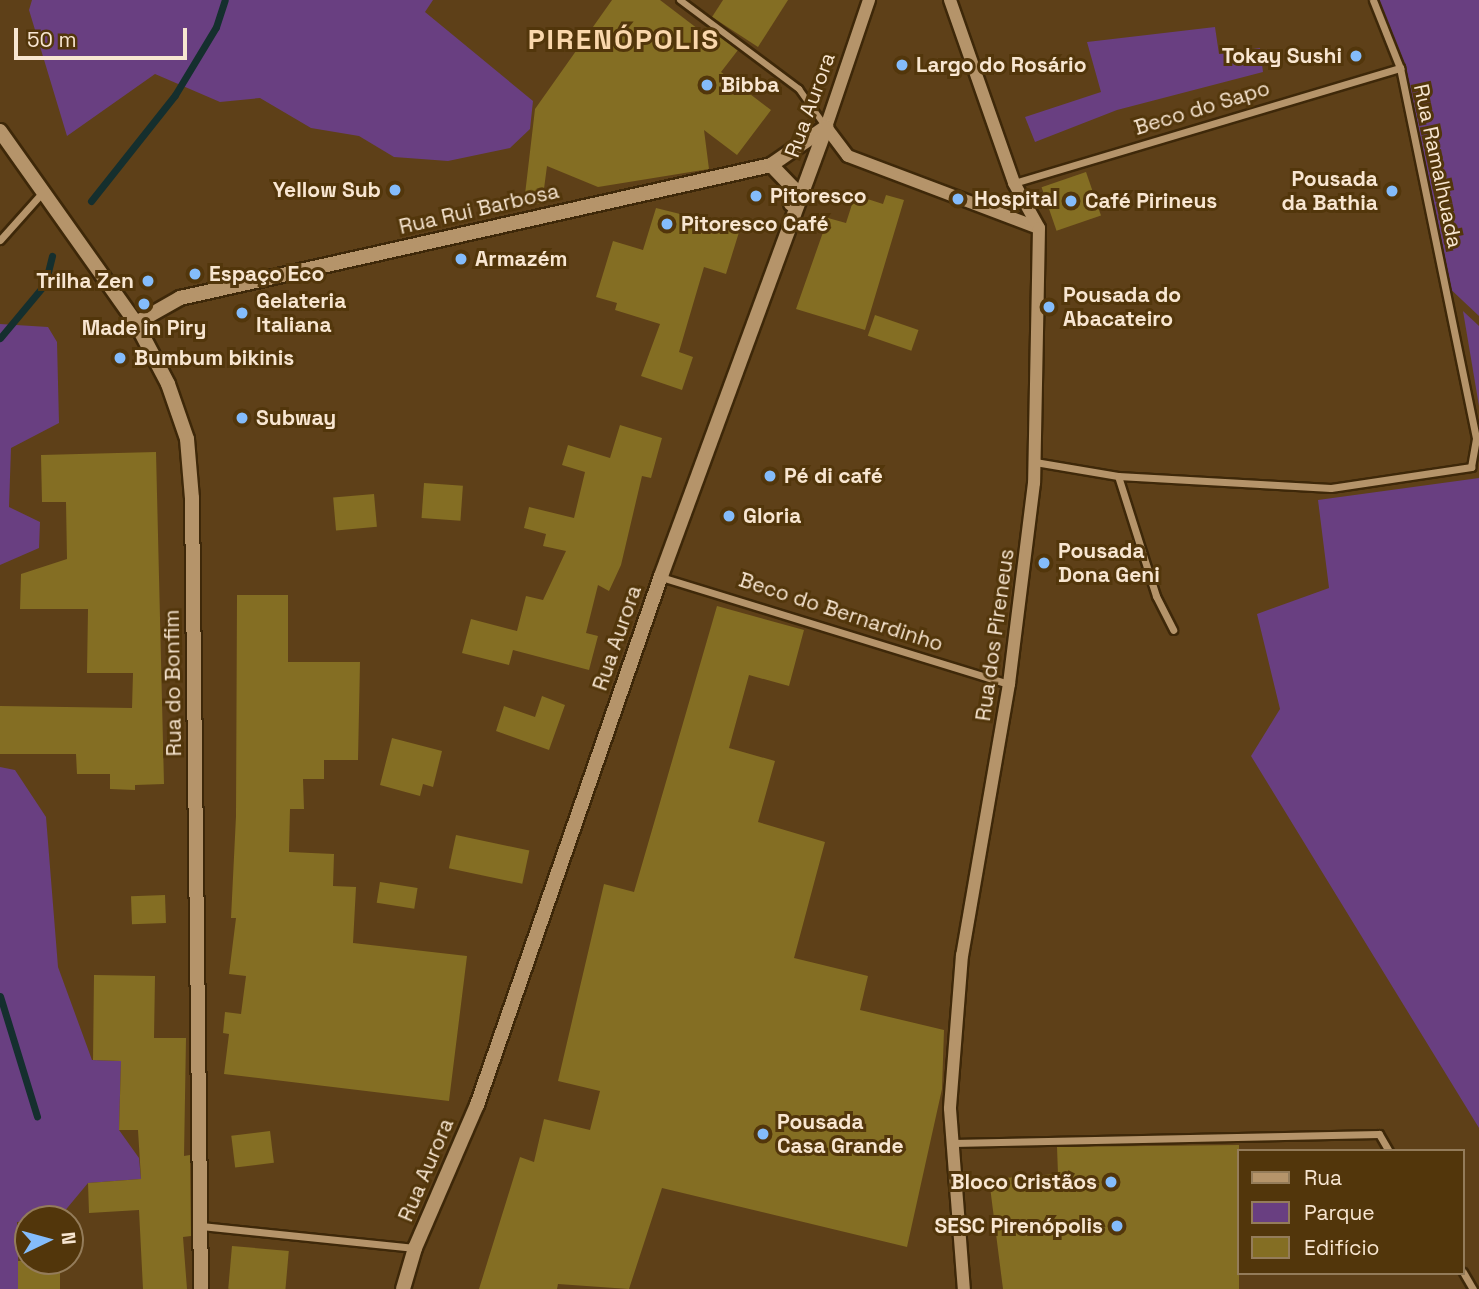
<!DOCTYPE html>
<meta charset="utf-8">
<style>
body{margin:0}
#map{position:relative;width:1479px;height:1289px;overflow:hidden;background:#5e4018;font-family:"Space Grotesk",sans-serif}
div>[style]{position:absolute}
.green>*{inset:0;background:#693f81}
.stream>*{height:7px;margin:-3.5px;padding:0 3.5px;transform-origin:3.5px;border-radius:3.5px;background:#152f2e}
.building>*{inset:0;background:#846e23;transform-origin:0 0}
.roads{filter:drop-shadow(2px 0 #3e2809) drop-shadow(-2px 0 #3e2809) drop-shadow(0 2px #3e2809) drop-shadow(0 -2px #3e2809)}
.pedestrian>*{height:6px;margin:-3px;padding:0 3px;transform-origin:3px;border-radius:3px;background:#b5946a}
.minor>*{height:7px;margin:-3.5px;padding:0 3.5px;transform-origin:3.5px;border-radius:3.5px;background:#b5946a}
.tertiary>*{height:12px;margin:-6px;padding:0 6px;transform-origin:6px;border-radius:6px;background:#b5946a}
.secondary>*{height:14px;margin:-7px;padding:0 7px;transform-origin:7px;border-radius:7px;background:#b5946a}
.dots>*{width:19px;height:19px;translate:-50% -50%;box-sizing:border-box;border:4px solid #52360b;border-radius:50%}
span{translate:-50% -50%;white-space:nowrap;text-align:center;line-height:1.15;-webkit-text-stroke:6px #52360b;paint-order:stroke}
.poi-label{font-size:21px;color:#f8e6d1;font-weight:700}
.right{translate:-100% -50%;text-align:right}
.left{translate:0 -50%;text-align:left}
.street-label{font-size:21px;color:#f8e6d1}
.district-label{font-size:28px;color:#fad7ac;font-weight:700;letter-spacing:2px}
.legend{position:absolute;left:1237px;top:1149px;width:228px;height:126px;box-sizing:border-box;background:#52360b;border:2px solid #947c5a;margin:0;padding:9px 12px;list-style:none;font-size:21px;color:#f8e6d1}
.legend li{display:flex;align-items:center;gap:14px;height:35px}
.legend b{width:35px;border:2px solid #947c5a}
.north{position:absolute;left:14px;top:1205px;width:70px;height:70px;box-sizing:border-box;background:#52360b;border:2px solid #947c5a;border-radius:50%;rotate:85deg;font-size:19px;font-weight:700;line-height:28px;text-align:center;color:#f8e6d1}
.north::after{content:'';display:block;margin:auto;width:24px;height:32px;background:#84bcfb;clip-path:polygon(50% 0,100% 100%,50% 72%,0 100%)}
.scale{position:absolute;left:14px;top:28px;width:173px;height:32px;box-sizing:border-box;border:4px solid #f8e6d1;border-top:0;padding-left:9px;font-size:21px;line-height:24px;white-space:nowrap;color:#f8e6d1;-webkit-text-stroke:5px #52360b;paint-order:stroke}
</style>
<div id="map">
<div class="green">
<i style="clip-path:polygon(32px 0,433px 0,425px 12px,533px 101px,530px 129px,510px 148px,448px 161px,394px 157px,359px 136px,311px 128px,260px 98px,220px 102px,155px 74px,67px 136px,29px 10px)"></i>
<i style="clip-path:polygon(1373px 0,1479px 0,1479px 316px,1445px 284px,1400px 68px)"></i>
<i style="clip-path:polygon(1215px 27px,1219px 54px,1260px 48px,1263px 72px,1117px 110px,1035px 142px,1025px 117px,1101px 92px,1087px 42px)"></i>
<i style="clip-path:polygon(1463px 311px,1479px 326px,1479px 406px)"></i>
<i style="clip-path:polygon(0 324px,48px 327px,57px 342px,59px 423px,11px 448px,9px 507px,40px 522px,39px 548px,0 565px)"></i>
<i style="clip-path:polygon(1479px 478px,1479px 1128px,1251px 756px,1280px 709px,1257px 614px,1329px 588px,1318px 500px)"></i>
<i style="clip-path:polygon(0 767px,15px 770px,46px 817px,58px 967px,92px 1060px,121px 1061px,119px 1130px,139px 1158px,141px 1179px,88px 1183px,58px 1219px,17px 1222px,19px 1289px,0 1289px)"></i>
</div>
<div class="stream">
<i style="left:91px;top:201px;width:135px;rotate:-51.6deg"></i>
<i style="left:175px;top:95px;width:79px;rotate:-58.9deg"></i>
<i style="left:216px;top:27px;width:28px;rotate:-72deg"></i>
<i style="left:0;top:338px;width:70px;rotate:-50.2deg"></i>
<i style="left:45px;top:284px;width:29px;rotate:-76deg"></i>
<i style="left:0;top:996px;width:126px;rotate:72.9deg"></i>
</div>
<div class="building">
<i style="clip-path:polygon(612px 0,660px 0,702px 32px,706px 27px,738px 50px,721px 72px,771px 110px,737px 155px,704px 130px,709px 169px,598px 187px,547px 166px,542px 204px,524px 203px,535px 109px)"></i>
<i style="clip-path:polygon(723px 0,788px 0,758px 47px,712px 17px)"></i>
<i style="left:1086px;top:172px;width:46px;height:47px;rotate:71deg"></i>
<i style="clip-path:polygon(855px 195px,883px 204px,886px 195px,904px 200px,865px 330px,796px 309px,828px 218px,846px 223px)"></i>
<i style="clip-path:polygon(656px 208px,740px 229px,726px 274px,704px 267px,679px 352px,693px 357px,682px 390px,641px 376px,660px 324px,615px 310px,617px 303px,596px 297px,613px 241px,643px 250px)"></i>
<i style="left:875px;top:315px;width:46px;height:22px;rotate:19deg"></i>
<i style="clip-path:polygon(620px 425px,662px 438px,651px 478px,642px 476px,621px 565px,609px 591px,598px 585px,586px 633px,598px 636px,589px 670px,513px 650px,509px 665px,462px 653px,471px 619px,517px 631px,526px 596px,543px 600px,566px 551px,543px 546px,546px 534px,524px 528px,529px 507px,574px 518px,585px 472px,562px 465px,568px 445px,610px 458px)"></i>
<i style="clip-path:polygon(156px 452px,164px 784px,135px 785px,135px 790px,110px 789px,110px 774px,77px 774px,76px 754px,0 754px,0 706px,132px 708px,133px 673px,87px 673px,88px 609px,20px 609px,21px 574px,67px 559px,66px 502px,42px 502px,41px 455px)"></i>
<i style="left:424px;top:483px;width:39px;height:35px;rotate:4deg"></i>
<i style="left:374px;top:494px;width:33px;height:41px;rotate:85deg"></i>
<i style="clip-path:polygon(237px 595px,288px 595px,288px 662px,360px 662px,358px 760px,324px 760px,324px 779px,303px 779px,304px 809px,290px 809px,289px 852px,334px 854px,333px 886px,356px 887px,353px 943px,467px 956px,449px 1101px,224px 1074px,229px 1034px,223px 1033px,225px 1012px,241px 1014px,246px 976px,229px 974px,236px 918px,231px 918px,236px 816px)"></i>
<i style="clip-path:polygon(717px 606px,804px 630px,789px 686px,749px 675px,729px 748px,775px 761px,758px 822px,825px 842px,794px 958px,868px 976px,860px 1010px,944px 1030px,942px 1089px,907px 1247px,662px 1188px,629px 1289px,558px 1284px,557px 1289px,479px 1289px,520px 1157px,534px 1162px,544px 1119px,590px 1130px,600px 1091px,558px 1081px,604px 884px,634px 892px)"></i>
<i style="clip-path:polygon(542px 696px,565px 705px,549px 750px,496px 731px,504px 706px,535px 717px)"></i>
<i style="clip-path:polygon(392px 738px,442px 751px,433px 787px,423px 784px,420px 796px,380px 785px)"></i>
<i style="left:456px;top:835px;width:75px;height:34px;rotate:12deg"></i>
<i style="left:380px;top:882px;width:38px;height:21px;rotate:9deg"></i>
<i style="left:165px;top:895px;width:28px;height:34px;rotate:88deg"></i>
<i style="clip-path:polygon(94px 975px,155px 976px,154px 1038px,186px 1038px,184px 1156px,190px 1155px,191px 1236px,183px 1237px,187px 1289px,143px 1289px,139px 1210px,89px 1213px,88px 1183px,141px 1179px,138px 1130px,119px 1130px,121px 1061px,93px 1060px)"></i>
<i style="left:270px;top:1131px;width:32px;height:39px;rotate:83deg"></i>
<i style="clip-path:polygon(1239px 1145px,1239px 1289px,1003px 1289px,989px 1179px,1058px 1174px,1057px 1147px)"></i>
<i style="left:232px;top:1246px;width:57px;height:43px;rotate:5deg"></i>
<i style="left:18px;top:1261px;width:42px;height:28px"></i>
</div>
<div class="roads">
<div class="pedestrian">
<i style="left:680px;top:0;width:149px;rotate:36.8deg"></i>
<i style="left:799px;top:89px;width:45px;rotate:54.9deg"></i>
</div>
<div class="minor">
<i style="left:1014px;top:183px;width:403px;rotate:-16.6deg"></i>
<i style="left:0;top:240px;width:62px;rotate:-48.3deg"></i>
<i style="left:1035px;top:462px;width:84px;rotate:9.6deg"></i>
<i style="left:1118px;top:476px;width:213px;rotate:3.2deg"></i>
<i style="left:1331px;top:488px;width:142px;rotate:-8.5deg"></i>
<i style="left:1471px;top:467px;width:29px;rotate:-80deg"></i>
<i style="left:1476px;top:438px;width:378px;rotate:-101.6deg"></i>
<i style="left:1400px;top:68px;width:73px;rotate:-111.7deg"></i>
<i style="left:1118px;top:476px;width:126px;rotate:72.4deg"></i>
<i style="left:1156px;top:596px;width:38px;rotate:63deg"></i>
<i style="left:661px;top:577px;width:364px;rotate:17.1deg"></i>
<i style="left:953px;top:1143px;width:426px;rotate:-1.2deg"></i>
<i style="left:1379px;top:1134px;width:20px;rotate:60deg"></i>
<i style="left:201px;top:1226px;width:215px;rotate:5.9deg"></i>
<i style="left:1463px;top:1272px;width:20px;rotate:60deg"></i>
</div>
<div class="tertiary">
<i style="left:869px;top:0;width:134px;rotate:108.7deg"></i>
<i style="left:826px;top:127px;width:36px;rotate:53deg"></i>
<i style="left:848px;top:156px;width:204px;rotate:20.7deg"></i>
<i style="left:950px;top:0;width:194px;rotate:70.7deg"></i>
<i style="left:1014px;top:183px;width:51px;rotate:60.9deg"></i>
<i style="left:1039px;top:228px;width:255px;rotate:91.1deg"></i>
<i style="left:1034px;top:483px;width:203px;rotate:97.1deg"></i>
<i style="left:1009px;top:684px;width:275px;rotate:99.8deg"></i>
<i style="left:962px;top:955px;width:154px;rotate:94.5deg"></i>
<i style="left:950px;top:1109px;width:181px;rotate:85.6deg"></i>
</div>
<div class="secondary">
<i style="left:0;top:131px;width:235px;rotate:54.7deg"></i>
<i style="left:136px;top:323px;width:69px;rotate:62.3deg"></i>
<i style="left:168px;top:384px;width:58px;rotate:70.9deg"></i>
<i style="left:187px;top:439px;width:59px;rotate:85.2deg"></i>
<i style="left:192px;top:498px;width:791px;rotate:89.35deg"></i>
<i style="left:771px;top:165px;width:32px;rotate:46deg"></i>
<i style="left:793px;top:188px;width:16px;rotate:97deg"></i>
<i style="left:136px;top:323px;width:51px;rotate:-29.6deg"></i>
<i style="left:180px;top:298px;width:606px;rotate:-12.68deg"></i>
<i style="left:771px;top:165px;width:67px;rotate:-34.6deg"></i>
<i style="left:403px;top:1289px;width:43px;rotate:-73.7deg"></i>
<i style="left:415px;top:1248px;width:156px;rotate:-66.6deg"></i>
<i style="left:477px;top:1105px;width:560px;rotate:-70.82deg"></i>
<i style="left:661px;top:576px;width:478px;rotate:-69.8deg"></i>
</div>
</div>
<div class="dots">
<i style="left:1356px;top:56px;background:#84bcfb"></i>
<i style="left:902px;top:65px;background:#84bcfb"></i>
<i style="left:707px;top:85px;background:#84bcfb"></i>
<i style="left:395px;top:190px;background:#84bcfb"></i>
<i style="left:1392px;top:191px;background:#84bcfb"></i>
<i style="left:756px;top:196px;background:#84bcfb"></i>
<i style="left:958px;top:199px;background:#84bcfb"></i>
<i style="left:1071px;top:201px;background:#84bcfb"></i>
<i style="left:667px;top:224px;background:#84bcfb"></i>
<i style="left:461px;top:259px;background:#84bcfb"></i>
<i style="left:195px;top:274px;background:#84bcfb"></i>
<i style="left:148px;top:281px;background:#84bcfb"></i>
<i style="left:144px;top:304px;background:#84bcfb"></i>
<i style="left:1049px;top:307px;background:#84bcfb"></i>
<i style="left:242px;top:313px;background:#84bcfb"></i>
<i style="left:120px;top:358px;background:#84bcfb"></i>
<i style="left:242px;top:418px;background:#84bcfb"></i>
<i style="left:770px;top:476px;background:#84bcfb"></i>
<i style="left:729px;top:516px;background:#84bcfb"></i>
<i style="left:1044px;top:563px;background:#84bcfb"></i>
<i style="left:763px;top:1134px;background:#84bcfb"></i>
<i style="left:1111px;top:1182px;background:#84bcfb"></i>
<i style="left:1117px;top:1226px;background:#84bcfb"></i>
</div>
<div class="poi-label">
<span class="right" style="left:1342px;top:56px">Tokay Sushi</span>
<span class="left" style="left:916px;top:65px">Largo do Rosário</span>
<span class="left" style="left:721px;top:85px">Bibba</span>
<span class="right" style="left:1378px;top:191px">Pousada<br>da Bathia</span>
<span class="right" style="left:381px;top:190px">Yellow Sub</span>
<span class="left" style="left:770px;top:196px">Pitoresco</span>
<span class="left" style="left:974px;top:199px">Hospital</span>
<span class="left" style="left:1085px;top:201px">Café Pirineus</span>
<span class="left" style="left:681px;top:224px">Pitoresco Café</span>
<span class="left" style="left:475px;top:259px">Armazém</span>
<span class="left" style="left:209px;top:274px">Espaço Eco</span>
<span class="right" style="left:134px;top:281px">Trilha Zen</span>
<span class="left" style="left:1063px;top:307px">Pousada do<br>Abacateiro</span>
<span class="left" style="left:256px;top:313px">Gelateria<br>Italiana</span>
<span style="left:144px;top:328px">Made in Piry</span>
<span class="left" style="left:134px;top:358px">Bumbum bikinis</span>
<span class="left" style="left:256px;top:418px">Subway</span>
<span class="left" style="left:784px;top:476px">Pé di café</span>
<span class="left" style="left:743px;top:516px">Gloria</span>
<span class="left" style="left:1058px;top:563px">Pousada<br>Dona Geni</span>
<span class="left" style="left:777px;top:1134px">Pousada<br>Casa Grande</span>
<span class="right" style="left:1097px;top:1182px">Bloco Cristãos</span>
<span class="right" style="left:1103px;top:1226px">SESC Pirenópolis</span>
</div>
<div class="street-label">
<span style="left:810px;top:105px;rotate:-70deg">Rua Aurora</span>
<span style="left:1202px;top:108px;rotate:-17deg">Beco do Sapo</span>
<span style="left:1438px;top:166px;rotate:78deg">Rua Ramalhuada</span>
<span style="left:479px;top:209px;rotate:-13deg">Rua Rui Barbosa</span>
<span style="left:841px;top:612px;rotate:18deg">Beco do Bernardinho</span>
<span style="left:995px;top:635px;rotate:-82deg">Rua dos Pireneus</span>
<span style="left:617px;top:638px;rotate:-71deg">Rua Aurora</span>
<span style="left:173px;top:683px;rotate:-91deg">Rua do Bonfim</span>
<span style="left:426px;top:1170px;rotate:-67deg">Rua Aurora</span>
</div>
<div class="district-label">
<span style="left:624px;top:39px">PIRENÓPOLIS</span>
</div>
<ul class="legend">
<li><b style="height:9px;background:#b5946a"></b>Rua</li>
<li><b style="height:19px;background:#693f81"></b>Parque</li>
<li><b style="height:19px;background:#846e23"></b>Edifício</li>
</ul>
<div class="north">N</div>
<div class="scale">50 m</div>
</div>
